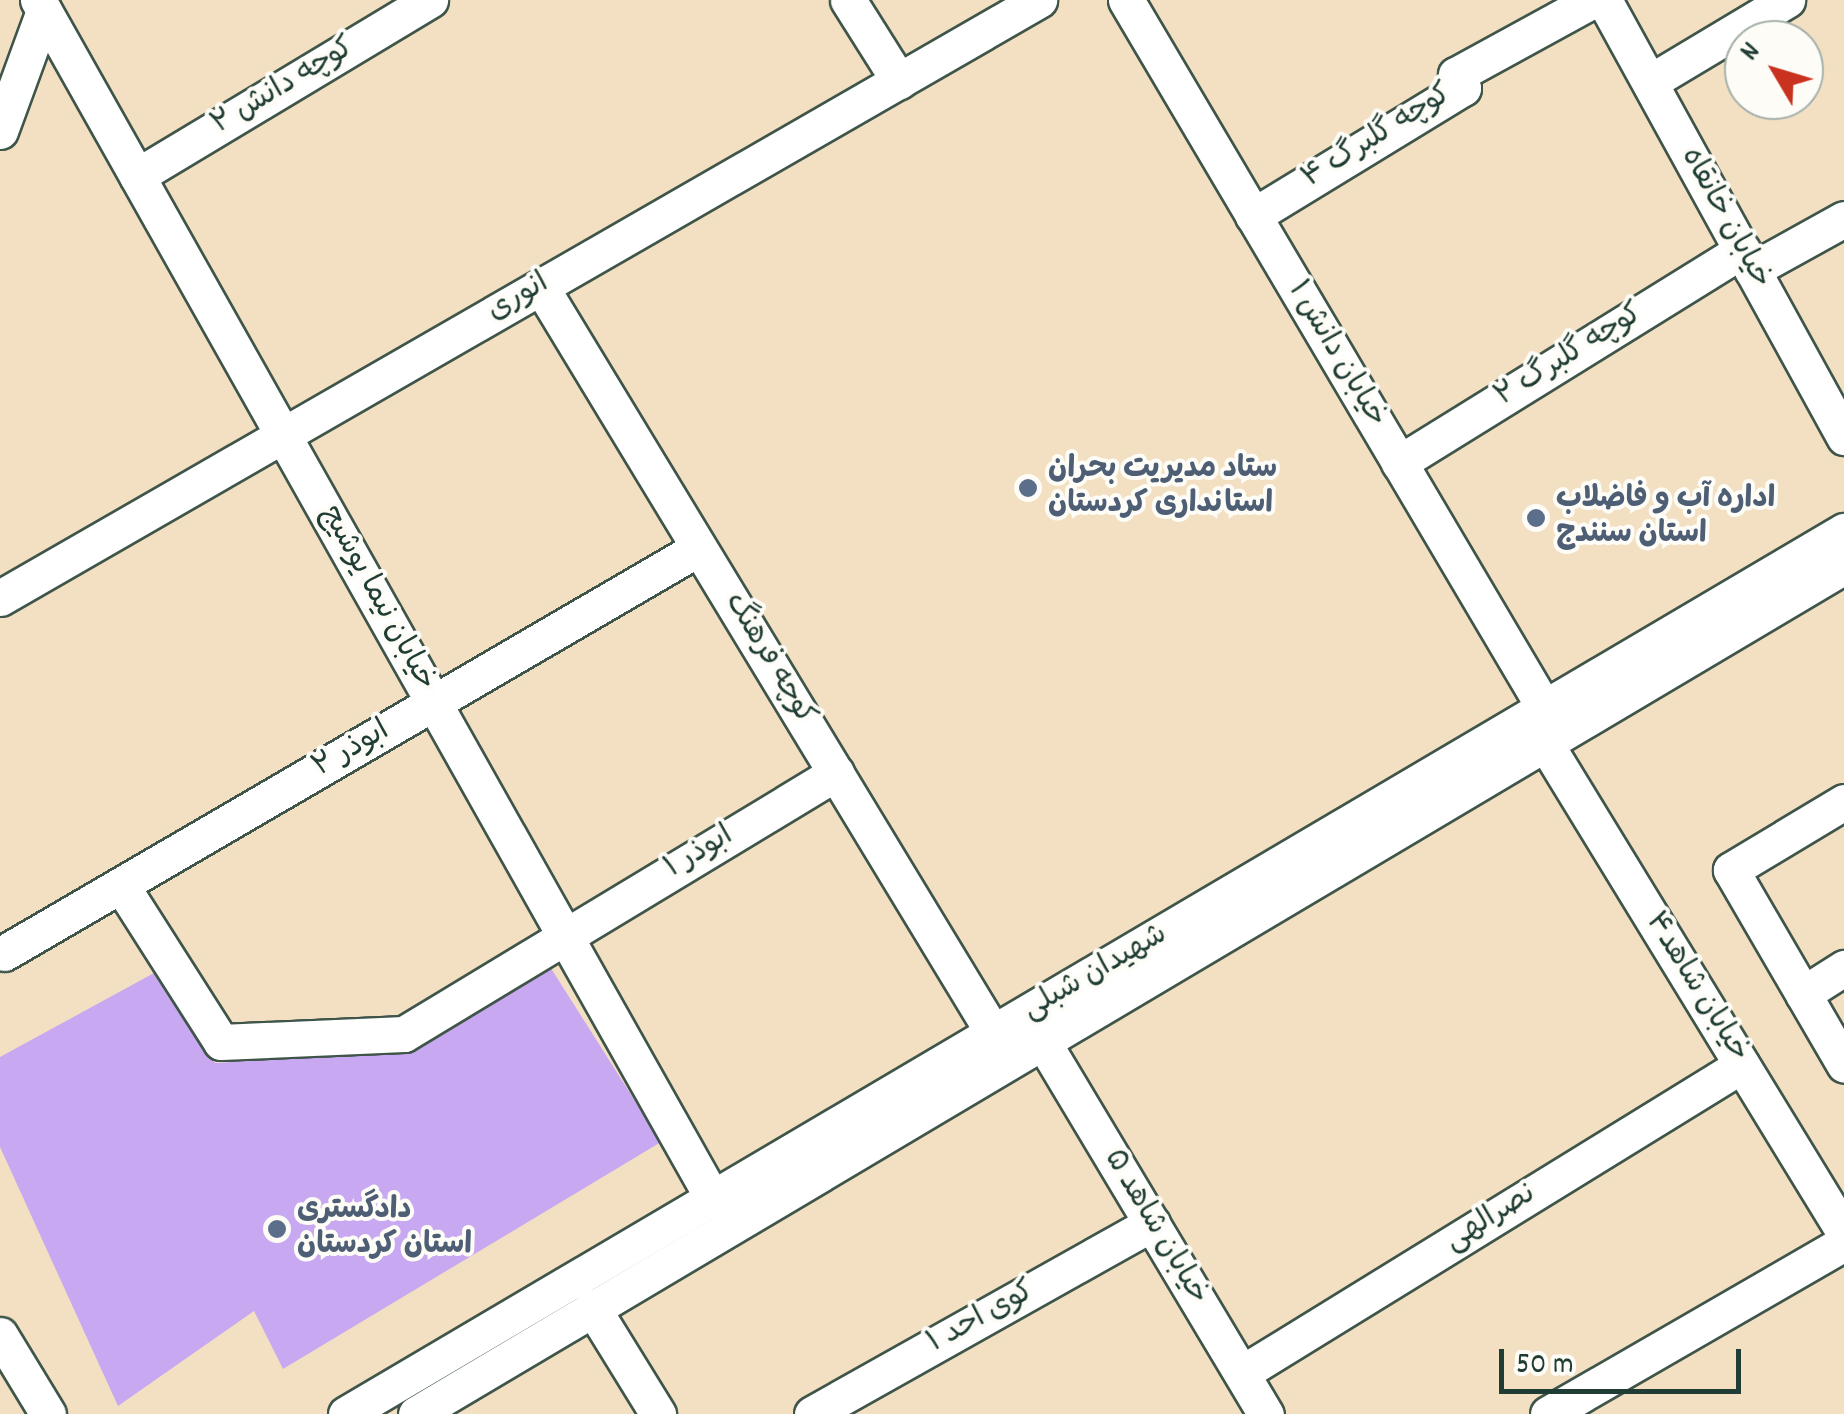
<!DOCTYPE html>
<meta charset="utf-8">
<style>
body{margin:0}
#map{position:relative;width:1844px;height:1414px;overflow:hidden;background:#f3e0c3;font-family:Dekko,"Playpen Sans Arabic",sans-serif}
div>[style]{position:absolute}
.building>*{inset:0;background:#c8a8f1}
.roads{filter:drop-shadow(2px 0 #3f5549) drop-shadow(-2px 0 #3f5549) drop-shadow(0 2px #3f5549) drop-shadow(0 -2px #3f5549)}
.minor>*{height:35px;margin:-17.5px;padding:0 17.5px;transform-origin:17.5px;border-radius:17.5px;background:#fff}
.dots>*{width:28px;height:28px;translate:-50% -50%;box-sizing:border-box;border:5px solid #fdfcf7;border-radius:50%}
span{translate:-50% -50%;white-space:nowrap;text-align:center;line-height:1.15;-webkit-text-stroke:8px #fdfcf7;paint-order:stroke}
.street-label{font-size:30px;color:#1f3d34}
.service-label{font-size:30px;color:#4e5e75;font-weight:700}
.left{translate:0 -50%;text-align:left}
.north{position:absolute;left:1724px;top:20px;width:100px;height:100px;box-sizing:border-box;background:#fdfcf7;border:2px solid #a4b0a9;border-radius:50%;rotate:308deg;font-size:28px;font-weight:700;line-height:40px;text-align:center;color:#1f3d34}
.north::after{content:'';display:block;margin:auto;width:35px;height:45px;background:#c8321e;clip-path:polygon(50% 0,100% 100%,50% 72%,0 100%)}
.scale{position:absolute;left:1499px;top:1349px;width:242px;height:45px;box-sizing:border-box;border:5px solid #1f3d34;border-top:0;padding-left:12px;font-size:30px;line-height:35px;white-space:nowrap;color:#1f3d34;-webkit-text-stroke:8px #fdfcf7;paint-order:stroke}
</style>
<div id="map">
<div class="building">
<i style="clip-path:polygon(547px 962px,661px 1142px,283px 1369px,254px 1311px,118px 1406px,0 1147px,0 1057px,154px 973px,215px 1063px,404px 1051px)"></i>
</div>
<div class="roads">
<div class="minor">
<i style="left:38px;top:0;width:1376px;rotate:60.62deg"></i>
<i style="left:848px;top:0;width:96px;rotate:57.8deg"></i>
<i style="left:1126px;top:0;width:824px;rotate:59.42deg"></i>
<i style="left:1604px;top:0;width:499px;rotate:61.2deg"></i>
<i style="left:1650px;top:82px;width:160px;rotate:-30.9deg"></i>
<i style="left:0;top:131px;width:128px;rotate:-69.9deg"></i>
<i style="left:137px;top:176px;width:342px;rotate:-31deg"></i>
<i style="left:1253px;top:216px;width:246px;rotate:-31.4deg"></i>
<i style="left:1463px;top:88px;width:15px;rotate:-118deg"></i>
<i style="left:1456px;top:75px;width:156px;rotate:-28.7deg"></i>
<i style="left:1752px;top:270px;width:105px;rotate:-29deg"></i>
<i style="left:541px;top:287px;width:874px;rotate:58.77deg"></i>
<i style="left:1399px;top:463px;width:404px;rotate:-31.8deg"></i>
<i style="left:0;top:598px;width:1199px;rotate:-29.92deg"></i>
<i style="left:1545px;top:743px;width:573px;rotate:58.56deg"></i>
<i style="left:1844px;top:802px;width:132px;rotate:149deg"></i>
<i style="left:1731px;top:870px;width:225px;rotate:59.8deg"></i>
<i style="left:121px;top:885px;width:186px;rotate:57.5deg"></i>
<i style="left:221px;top:1042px;width:183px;rotate:-2.5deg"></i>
<i style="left:404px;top:1034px;width:505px;rotate:-31.14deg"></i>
<i style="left:4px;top:953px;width:804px;rotate:-30.23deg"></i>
<i style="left:1803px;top:994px;width:49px;rotate:-32.4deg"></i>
<i style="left:1043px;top:1042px;width:434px;rotate:59.1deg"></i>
<i style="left:592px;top:1307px;width:126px;rotate:58.3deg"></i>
<i style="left:0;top:1335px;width:92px;rotate:58.7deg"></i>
<i style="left:1242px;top:1373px;width:587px;rotate:-31.63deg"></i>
<i style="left:346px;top:1414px;width:1739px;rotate:-30.52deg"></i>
<i style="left:416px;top:1414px;width:1661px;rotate:-30.7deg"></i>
<i style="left:812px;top:1414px;width:390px;rotate:-29.3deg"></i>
<i style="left:1548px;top:1414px;width:342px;rotate:-30deg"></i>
</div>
</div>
<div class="dots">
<i style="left:1028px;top:488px;background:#5c6f8a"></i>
<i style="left:1536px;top:518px;background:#5c6f8a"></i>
<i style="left:277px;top:1229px;background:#5c6f8a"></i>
</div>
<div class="street-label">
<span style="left:284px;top:88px;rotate:-31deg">کوچه دانش ۲</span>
<span style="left:1378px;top:138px;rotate:-32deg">کوچه گلبرگ ۴</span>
<span style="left:1724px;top:219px;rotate:61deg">خیابان خانقاه</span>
<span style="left:519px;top:299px;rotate:-30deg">انوری</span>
<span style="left:1335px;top:355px;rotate:59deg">خیابان دانش ۱</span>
<span style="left:1570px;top:357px;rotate:-32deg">کوچه گلبرگ ۲</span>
<span style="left:376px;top:599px;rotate:61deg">خیابان نیما یوشیج</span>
<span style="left:768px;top:660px;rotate:59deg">کوچه فرهنگ</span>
<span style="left:352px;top:751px;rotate:-30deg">ابوذر ۲</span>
<span style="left:700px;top:854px;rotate:-31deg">ابوذر ۱</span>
<span style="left:1096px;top:974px;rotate:-30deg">شهیدان شبلی</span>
<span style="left:1695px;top:988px;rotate:58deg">خیابان شاهد۴</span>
<span style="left:1492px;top:1219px;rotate:-32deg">نصرالهی</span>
<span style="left:1154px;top:1228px;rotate:59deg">خیابان شاهد ۵</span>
<span style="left:982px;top:1319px;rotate:-29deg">کوی احد ۱</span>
</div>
<div class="service-label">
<span class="left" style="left:1048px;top:488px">ستاد مدیریت بحران<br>استانداری کردستان</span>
<span class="left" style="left:1556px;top:518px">اداره آب و فاضلاب<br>استان سنندج</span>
<span class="left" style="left:297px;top:1229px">دادگستری<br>استان کردستان</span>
</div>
<div class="north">N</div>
<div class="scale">50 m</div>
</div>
